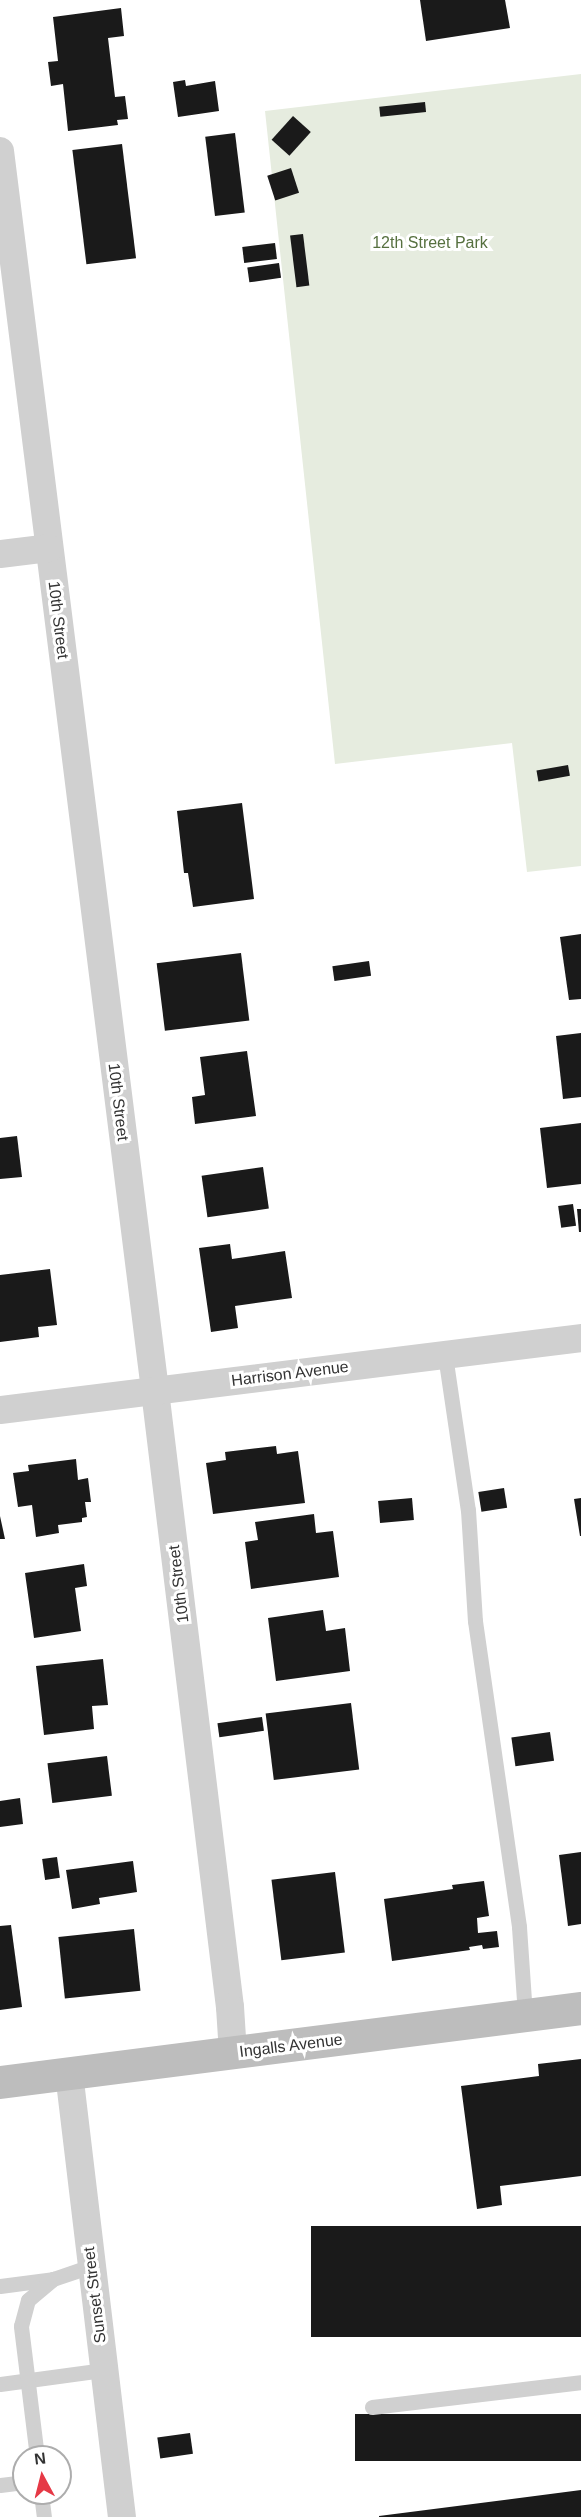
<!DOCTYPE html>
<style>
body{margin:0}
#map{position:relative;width:581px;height:2517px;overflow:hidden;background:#fff;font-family:Helvetica,sans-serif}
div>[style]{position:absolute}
.green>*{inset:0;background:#e6ecdf}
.building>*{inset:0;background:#1a1a1a;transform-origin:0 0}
.lane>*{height:15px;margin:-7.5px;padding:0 7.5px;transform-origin:7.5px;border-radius:7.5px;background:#d0d0d0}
.street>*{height:28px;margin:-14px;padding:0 14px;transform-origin:14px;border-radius:14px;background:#d0d0d0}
.secondary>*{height:33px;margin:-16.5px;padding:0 16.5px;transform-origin:16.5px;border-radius:16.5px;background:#bdbdbd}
span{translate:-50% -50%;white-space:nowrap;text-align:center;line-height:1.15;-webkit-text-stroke:6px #fff;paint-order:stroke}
.park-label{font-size:16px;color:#56703f}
.street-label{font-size:16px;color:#333}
.north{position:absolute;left:12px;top:2445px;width:60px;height:60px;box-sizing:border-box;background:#fff;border:2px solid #adadad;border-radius:50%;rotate:353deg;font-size:16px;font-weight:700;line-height:24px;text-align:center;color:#333}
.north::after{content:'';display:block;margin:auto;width:21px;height:27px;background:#e63946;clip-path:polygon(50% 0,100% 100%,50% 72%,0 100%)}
</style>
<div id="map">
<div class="green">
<i style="clip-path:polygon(581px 74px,581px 866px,527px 872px,512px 743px,335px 764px,265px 111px)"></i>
</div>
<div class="building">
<i style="clip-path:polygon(420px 0,505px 0,510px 28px,426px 41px)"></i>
<i style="clip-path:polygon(121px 8px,124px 36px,108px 38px,115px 97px,125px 96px,128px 119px,117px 120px,118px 125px,68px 131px,63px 84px,51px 86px,48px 62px,58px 61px,53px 17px)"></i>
<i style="clip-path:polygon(185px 80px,186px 86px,215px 81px,219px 111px,178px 117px,173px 82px)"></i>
<i style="left:425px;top:102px;width:10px;height:46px;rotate:84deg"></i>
<i style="left:293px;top:116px;width:24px;height:32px;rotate:42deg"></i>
<i style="left:235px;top:133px;width:80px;height:30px;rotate:83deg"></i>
<i style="left:122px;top:144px;width:115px;height:50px;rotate:83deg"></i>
<i style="left:291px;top:168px;width:26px;height:25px;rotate:72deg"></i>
<i style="left:303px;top:234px;width:52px;height:13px;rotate:83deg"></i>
<i style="left:275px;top:243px;width:16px;height:33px;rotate:83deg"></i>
<i style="left:279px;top:263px;width:15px;height:32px;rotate:82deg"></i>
<i style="left:568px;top:765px;width:11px;height:32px;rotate:80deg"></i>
<i style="clip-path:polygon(242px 803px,254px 899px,193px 907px,188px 873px,184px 873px,177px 811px)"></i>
<i style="clip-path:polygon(581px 934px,581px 999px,569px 1000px,560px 937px)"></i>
<i style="left:241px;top:953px;width:68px;height:85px;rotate:83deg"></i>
<i style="left:369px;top:961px;width:15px;height:37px;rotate:82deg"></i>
<i style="clip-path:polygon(581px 1033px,581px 1097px,563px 1099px,556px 1036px)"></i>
<i style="clip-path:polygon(247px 1051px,256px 1116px,195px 1124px,192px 1097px,205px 1095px,200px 1057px)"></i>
<i style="clip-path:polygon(581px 1123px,581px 1184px,547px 1188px,540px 1128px)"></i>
<i style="clip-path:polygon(17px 1136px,22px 1177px,0 1179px,0 1138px)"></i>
<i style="left:263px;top:1167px;width:42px;height:62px;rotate:82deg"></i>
<i style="left:573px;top:1204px;width:22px;height:15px;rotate:82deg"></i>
<i style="clip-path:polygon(577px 1209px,581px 1209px,581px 1232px,579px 1232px)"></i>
<i style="clip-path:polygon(230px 1244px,232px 1259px,285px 1251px,292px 1298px,235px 1306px,238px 1328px,211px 1332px,199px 1248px)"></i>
<i style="clip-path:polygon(50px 1269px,57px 1325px,38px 1327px,39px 1337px,0 1342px,0 1275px)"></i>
<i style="clip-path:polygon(276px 1446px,277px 1454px,298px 1451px,305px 1503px,213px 1514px,206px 1463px,226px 1460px,225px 1452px)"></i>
<i style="clip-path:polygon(76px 1459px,78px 1480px,88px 1478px,91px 1502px,85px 1502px,87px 1517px,82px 1518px,82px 1522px,58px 1525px,59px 1533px,36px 1537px,32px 1505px,18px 1507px,13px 1473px,29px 1471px,28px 1465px)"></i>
<i style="left:504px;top:1488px;width:20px;height:26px;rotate:81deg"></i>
<i style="left:412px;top:1498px;width:22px;height:34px;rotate:85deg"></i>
<i style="clip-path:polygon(581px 1498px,581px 1536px,580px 1536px,574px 1499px)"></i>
<i style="clip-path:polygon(314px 1514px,316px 1533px,333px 1531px,339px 1577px,251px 1589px,245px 1542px,258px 1540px,255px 1522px)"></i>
<i style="clip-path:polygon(0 1516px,5px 1539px,0 1539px)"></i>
<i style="clip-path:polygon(84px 1564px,87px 1586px,75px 1588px,81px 1631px,34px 1638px,25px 1573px)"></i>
<i style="clip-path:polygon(323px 1610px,326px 1631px,345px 1628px,350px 1671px,276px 1681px,268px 1618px)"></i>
<i style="clip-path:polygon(103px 1659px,108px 1705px,92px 1706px,94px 1729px,44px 1735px,36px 1666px)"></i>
<i style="left:351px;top:1703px;width:67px;height:86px;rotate:83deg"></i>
<i style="left:262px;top:1717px;width:14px;height:45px;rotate:82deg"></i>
<i style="left:550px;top:1732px;width:29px;height:39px;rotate:82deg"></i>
<i style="left:107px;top:1756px;width:40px;height:60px;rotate:83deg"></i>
<i style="clip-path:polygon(20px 1798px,23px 1824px,0 1827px,0 1801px)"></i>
<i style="clip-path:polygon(581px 1852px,581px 1924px,568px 1926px,559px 1855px)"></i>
<i style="left:57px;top:1857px;width:21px;height:15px;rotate:82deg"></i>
<i style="clip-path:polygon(133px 1861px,137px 1892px,99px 1898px,100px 1904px,72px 1909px,66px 1870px)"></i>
<i style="left:335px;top:1872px;width:81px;height:64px;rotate:83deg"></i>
<i style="clip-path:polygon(484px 1881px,489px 1916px,477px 1918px,478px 1933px,497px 1931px,499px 1947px,483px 1949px,482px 1945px,469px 1947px,470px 1950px,392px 1961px,384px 1899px,453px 1889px,452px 1885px)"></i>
<i style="clip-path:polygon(11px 1925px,22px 2007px,0 2010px,0 1926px)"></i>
<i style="left:134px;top:1929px;width:62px;height:76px;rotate:84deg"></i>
<i style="clip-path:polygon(581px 2059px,581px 2176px,500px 2186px,502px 2205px,477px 2209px,461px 2086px,539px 2076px,538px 2064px)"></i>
<i style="left:581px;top:2226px;width:111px;height:270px;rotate:90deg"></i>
<i style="left:581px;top:2414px;width:47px;height:226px;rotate:90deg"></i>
<i style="left:190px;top:2433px;width:21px;height:33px;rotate:82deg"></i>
<i style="clip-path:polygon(581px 2490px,581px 2517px,379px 2517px,379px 2516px)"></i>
</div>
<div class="lane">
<i style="left:445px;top:1355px;width:157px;rotate:81.6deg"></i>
<i style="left:468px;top:1510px;width:111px;rotate:86.4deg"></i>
<i style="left:475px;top:1621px;width:309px;rotate:81.8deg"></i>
<i style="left:519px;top:1927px;width:88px;rotate:86.1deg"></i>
<i style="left:0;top:2286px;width:53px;rotate:-7.5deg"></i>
<i style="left:0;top:2384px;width:105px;rotate:-7.7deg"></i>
<i style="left:372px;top:2407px;width:210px;rotate:-6.8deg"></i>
<i style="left:37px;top:2457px;width:132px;rotate:-97deg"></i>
<i style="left:21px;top:2326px;width:27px;rotate:-75deg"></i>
<i style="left:28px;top:2300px;width:33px;rotate:-40deg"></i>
<i style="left:53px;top:2279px;width:40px;rotate:-18.9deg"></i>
<i style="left:0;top:2485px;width:24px;rotate:-7deg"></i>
<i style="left:41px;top:2493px;width:24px;rotate:83deg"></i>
</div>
<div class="street">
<i style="left:0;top:151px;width:1250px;rotate:82.87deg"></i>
<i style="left:155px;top:1391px;width:621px;rotate:83.06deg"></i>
<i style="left:230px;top:2007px;width:46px;rotate:86.3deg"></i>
<i style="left:0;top:554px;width:49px;rotate:-7deg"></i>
<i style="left:0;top:1410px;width:585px;rotate:-7.06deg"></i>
<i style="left:69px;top:2073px;width:447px;rotate:83.2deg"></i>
</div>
<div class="secondary">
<i style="left:0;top:2082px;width:586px;rotate:-7.26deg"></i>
</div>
<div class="park-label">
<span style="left:430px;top:243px">12th Street Park</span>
</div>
<div class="street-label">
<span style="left:58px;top:620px;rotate:83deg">10th Street</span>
<span style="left:118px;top:1102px;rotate:83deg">10th Street</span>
<span style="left:290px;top:1374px;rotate:-7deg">Harrison Avenue</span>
<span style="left:179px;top:1584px;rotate:-97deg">10th Street</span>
<span style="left:291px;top:2046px;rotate:-7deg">Ingalls Avenue</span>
<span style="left:95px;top:2295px;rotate:-97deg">Sunset Street</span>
</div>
<div class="north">N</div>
</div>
